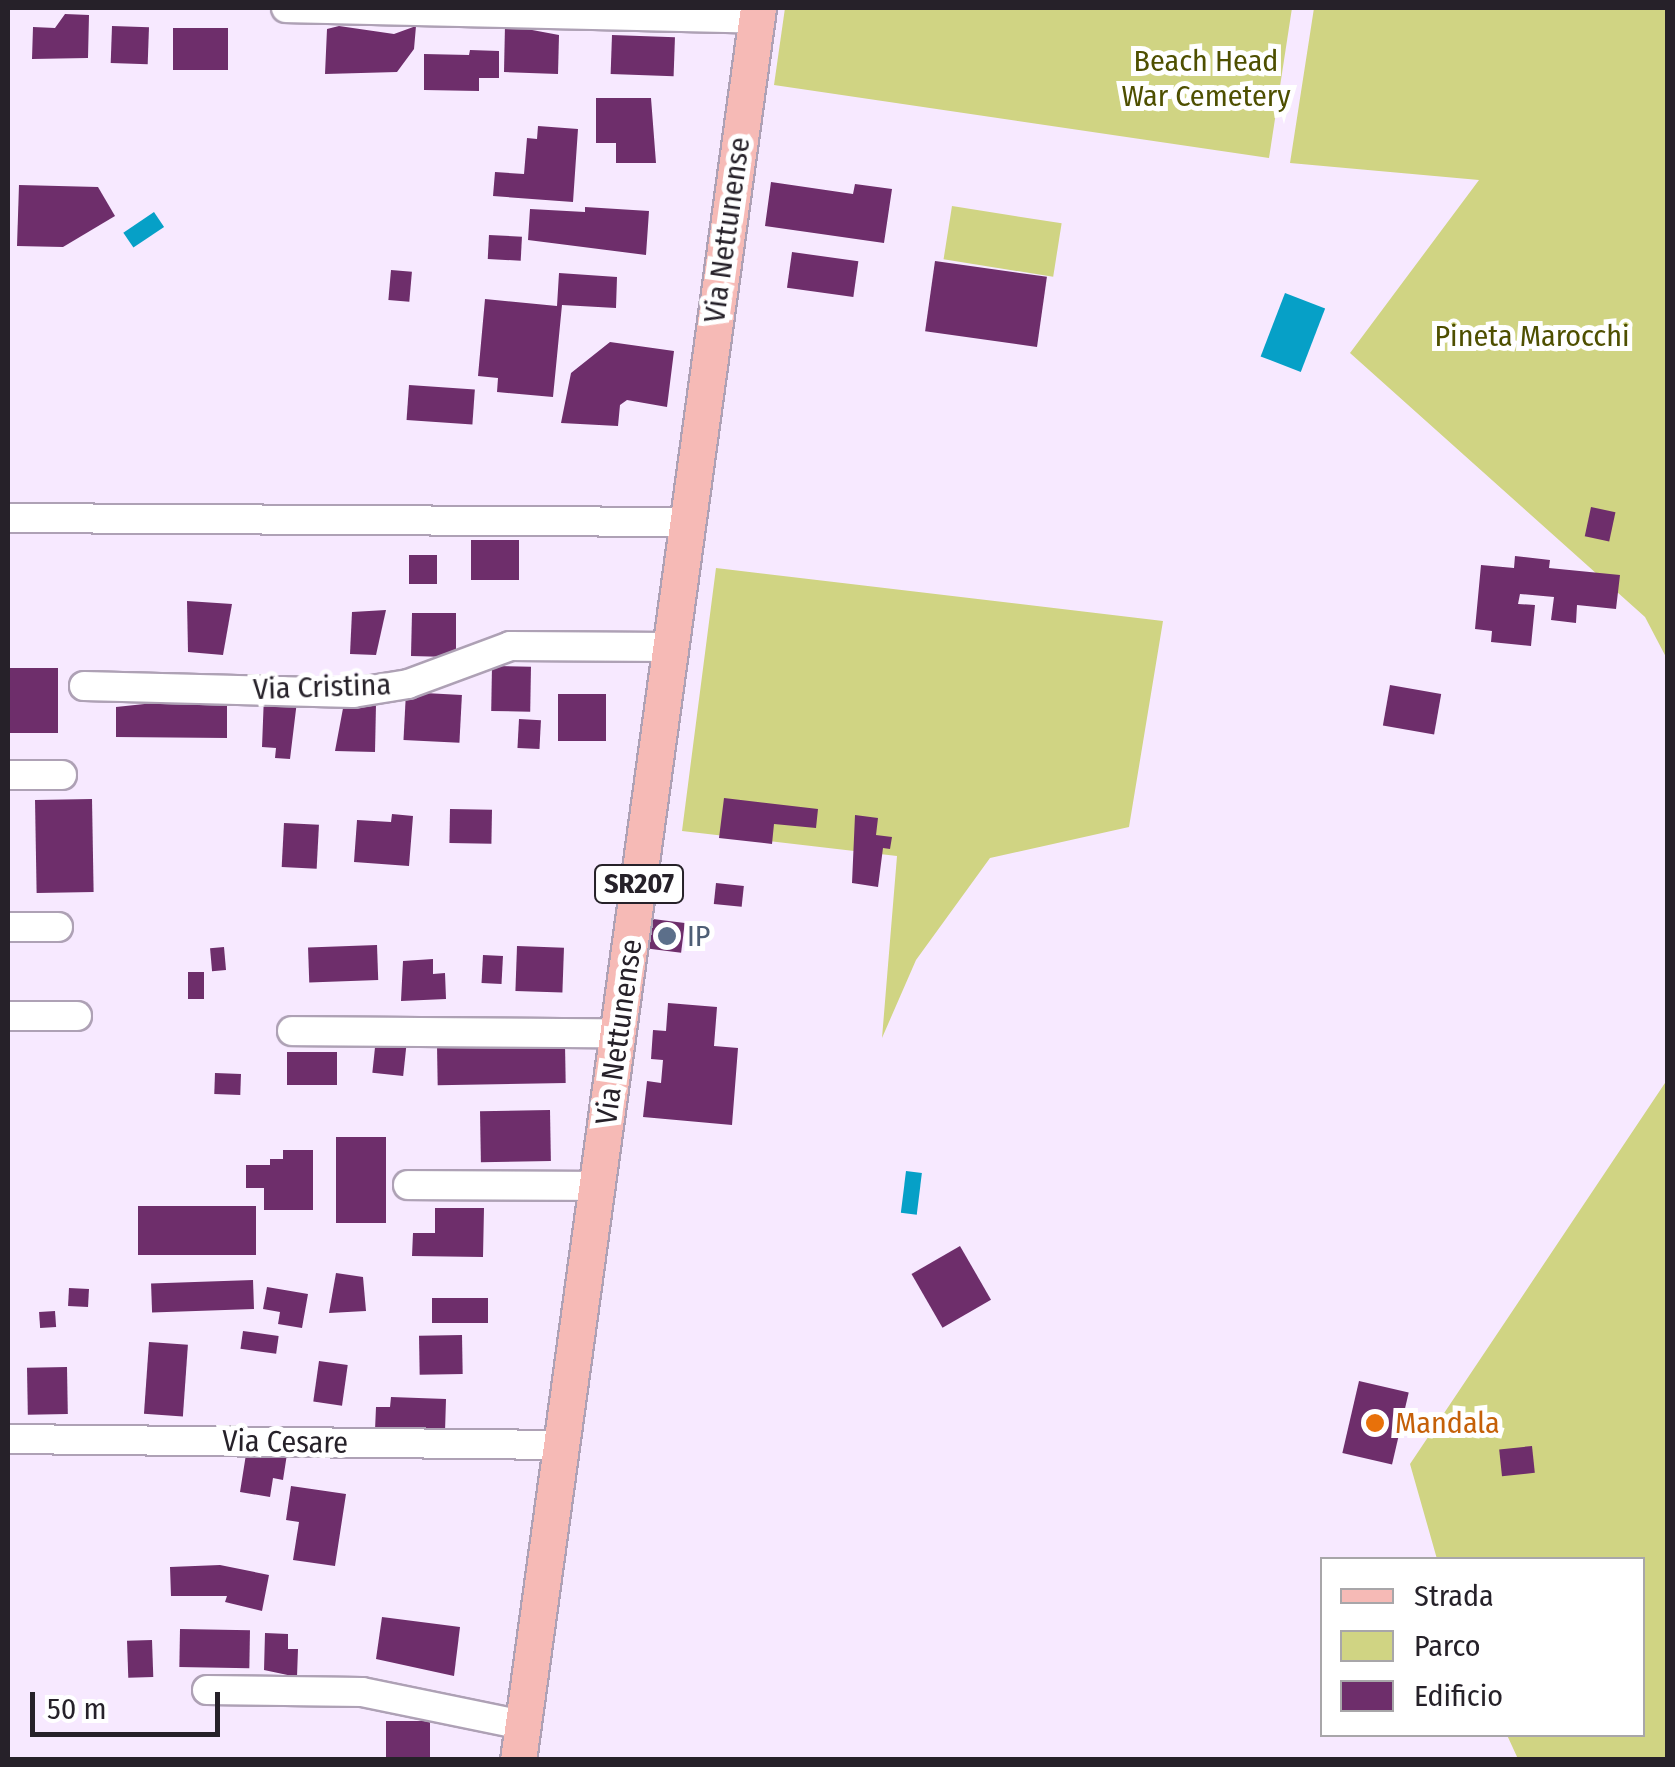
<!DOCTYPE html>
<style>
body{margin:0}
#map{position:relative;width:1675px;height:1767px;overflow:hidden;background:#f7e9ff;font-family:"Fira Sans Condensed",sans-serif}
div>[style]{position:absolute}
.green>*{inset:0;background:#d0d483;transform-origin:0 0}
.water>*{inset:0;background:#06a0c7;transform-origin:0 0}
.building>*{inset:0;background:#6e2e6b;transform-origin:0 0}
.roads{filter:drop-shadow(2px 0 #aea1b5) drop-shadow(-2px 0 #aea1b5) drop-shadow(0 2px #aea1b5) drop-shadow(0 -2px #aea1b5)}
.minor>*{height:28px;margin:-14px;padding:0 14px;transform-origin:14px;border-radius:14px;background:#fff}
.major>*{height:35px;margin:-17.5px;padding:0 17.5px;transform-origin:17.5px;border-radius:17.5px;background:#f6bab6}
.dots>*{width:28px;height:28px;translate:-50% -50%;box-sizing:border-box;border:5px solid #fff;border-radius:50%}
span{translate:-50% -50%;white-space:nowrap;text-align:center;line-height:1.15;-webkit-text-stroke:10px #fff;paint-order:stroke}
.shield-label span{padding:2px 8px;background:#fff;border:2px solid;border-radius:8px;-webkit-text-stroke-width:0}
.shield-label{font-size:28px;color:#262129;font-weight:700}
.park-label{font-size:30px;color:#4e4f00}
.street-label{font-size:30px;color:#262129}
.service-label{font-size:30px;color:#4e5e75}
.left{translate:0 -50%;text-align:left}
.food-label{font-size:30px;color:#c56008}
.frame{position:absolute;inset:0;border:10px solid #262129;pointer-events:none}
.legend{position:absolute;left:1320px;top:1557px;width:325px;height:180px;box-sizing:border-box;background:#fff;border:2px solid #a8a6a9;margin:0;padding:12px 18px;list-style:none;font-size:30px;color:#262129}
.legend li{display:flex;align-items:center;gap:20px;height:50px}
.legend b{width:50px;border:2px solid #a8a6a9}
.scale{position:absolute;left:30px;top:1692px;width:190px;height:45px;box-sizing:border-box;border:5px solid #262129;border-top:0;padding-left:12px;font-size:30px;line-height:35px;white-space:nowrap;color:#262129;-webkit-text-stroke:8px #fff;paint-order:stroke}
</style>
<div id="map">
<div class="green">
<i style="clip-path:polygon(785px 8px,1292px 8px,1269px 158px,774px 85px)"></i>
<i style="clip-path:polygon(1314px 8px,1667px 8px,1667px 659px,1645px 617px,1350px 353px,1479px 180px,1290px 163px)"></i>
<i style="left:952px;top:206px;width:111px;height:54px;rotate:9deg"></i>
<i style="clip-path:polygon(716px 568px,1163px 621px,1129px 827px,990px 858px,916px 960px,882px 1038px,897px 856px,682px 831px)"></i>
<i style="clip-path:polygon(1667px 1080px,1667px 1759px,1518px 1759px,1507px 1735px,1642px 1734px,1642px 1560px,1437px 1559px,1410px 1464px)"></i>
</div>
<div class="water">
<i style="left:154px;top:212px;width:18px;height:37px;rotate:56deg"></i>
<i style="left:1285px;top:293px;width:43px;height:68px;rotate:21deg"></i>
<i style="left:906px;top:1171px;width:16px;height:42px;rotate:7deg"></i>
</div>
<div class="building">
<i style="clip-path:polygon(65px 14px,89px 15px,88px 58px,32px 59px,33px 27px,55px 28px)"></i>
<i style="clip-path:polygon(505px 25px,559px 35px,558px 74px,504px 72px)"></i>
<i style="left:112px;top:26px;width:37px;height:37px;rotate:2deg"></i>
<i style="clip-path:polygon(339px 26px,394px 34px,416px 26px,414px 49px,397px 72px,325px 74px,327px 29px)"></i>
<i style="left:173px;top:28px;width:55px;height:42px"></i>
<i style="left:612px;top:35px;width:63px;height:39px;rotate:2deg"></i>
<i style="clip-path:polygon(470px 50px,499px 51px,499px 78px,479px 78px,479px 91px,424px 90px,424px 54px,469px 55px)"></i>
<i style="clip-path:polygon(596px 98px,651px 98px,656px 163px,616px 163px,616px 143px,596px 143px)"></i>
<i style="clip-path:polygon(538px 126px,578px 129px,573px 202px,493px 196px,495px 172px,524px 174px,527px 138px,537px 139px)"></i>
<i style="clip-path:polygon(771px 182px,853px 194px,855px 184px,892px 189px,884px 243px,765px 226px)"></i>
<i style="clip-path:polygon(19px 185px,98px 187px,115px 216px,63px 247px,17px 246px)"></i>
<i style="clip-path:polygon(585px 207px,649px 211px,646px 255px,528px 240px,530px 209px,585px 212px)"></i>
<i style="left:489px;top:235px;width:33px;height:24px;rotate:3deg"></i>
<i style="left:792px;top:252px;width:67px;height:36px;rotate:8deg"></i>
<i style="left:935px;top:261px;width:113px;height:71px;rotate:8deg"></i>
<i style="left:391px;top:270px;width:21px;height:30px;rotate:5deg"></i>
<i style="clip-path:polygon(559px 273px,617px 277px,616px 308px,562px 305px,553px 397px,497px 392px,498px 378px,478px 376px,485px 299px,557px 306px)"></i>
<i style="clip-path:polygon(610px 342px,674px 351px,667px 407px,627px 400px,620px 405px,618px 426px,561px 423px,571px 373px)"></i>
<i style="left:409px;top:385px;width:66px;height:35px;rotate:4deg"></i>
<i style="left:1591px;top:507px;width:25px;height:30px;rotate:12deg"></i>
<i style="left:471px;top:540px;width:48px;height:40px"></i>
<i style="left:409px;top:555px;width:28px;height:29px"></i>
<i style="clip-path:polygon(1515px 556px,1550px 560px,1549px 568px,1620px 575px,1616px 609px,1577px 605px,1576px 623px,1551px 620px,1554px 597px,1520px 594px,1518px 604px,1535px 605px,1531px 646px,1491px 642px,1492px 631px,1475px 629px,1481px 565px,1514px 568px)"></i>
<i style="clip-path:polygon(187px 601px,232px 604px,223px 655px,188px 652px)"></i>
<i style="clip-path:polygon(386px 610px,376px 655px,350px 654px,352px 612px)"></i>
<i style="clip-path:polygon(412px 613px,456px 613px,456px 649px,448px 657px,411px 656px)"></i>
<i style="left:492px;top:666px;width:39px;height:45px;rotate:1deg"></i>
<i style="left:58px;top:668px;width:65px;height:50px;rotate:90deg"></i>
<i style="left:1390px;top:685px;width:52px;height:41px;rotate:10deg"></i>
<i style="left:406px;top:692px;width:56px;height:48px;rotate:3deg"></i>
<i style="left:558px;top:694px;width:48px;height:47px"></i>
<i style="clip-path:polygon(264px 695px,297px 701px,290px 759px,275px 758px,276px 748px,262px 747px)"></i>
<i style="clip-path:polygon(154px 703px,227px 704px,227px 738px,116px 737px,116px 707px)"></i>
<i style="clip-path:polygon(344px 703px,376px 704px,375px 752px,335px 751px)"></i>
<i style="left:519px;top:719px;width:22px;height:29px;rotate:3deg"></i>
<i style="clip-path:polygon(724px 798px,818px 809px,816px 828px,774px 824px,772px 844px,719px 838px)"></i>
<i style="left:92px;top:799px;width:93px;height:57px;rotate:89deg"></i>
<i style="left:450px;top:809px;width:42px;height:34px;rotate:1deg"></i>
<i style="clip-path:polygon(392px 814px,413px 816px,409px 866px,354px 862px,357px 820px,391px 822px)"></i>
<i style="clip-path:polygon(855px 815px,878px 818px,876px 835px,892px 837px,890px 849px,883px 848px,878px 887px,852px 883px)"></i>
<i style="left:284px;top:823px;width:35px;height:44px;rotate:3deg"></i>
<i style="left:716px;top:883px;width:28px;height:21px;rotate:6deg"></i>
<i style="left:653px;top:919px;width:32px;height:30px;rotate:7deg"></i>
<i style="left:377px;top:945px;width:35px;height:69px;rotate:88deg"></i>
<i style="left:517px;top:946px;width:47px;height:45px;rotate:2deg"></i>
<i style="left:224px;top:947px;width:23px;height:14px;rotate:85deg"></i>
<i style="left:483px;top:955px;width:20px;height:28px;rotate:3deg"></i>
<i style="clip-path:polygon(433px 959px,433px 974px,445px 973px,446px 999px,401px 1001px,403px 961px)"></i>
<i style="left:188px;top:972px;width:16px;height:27px"></i>
<i style="clip-path:polygon(668px 1003px,717px 1007px,714px 1046px,738px 1048px,732px 1125px,643px 1117px,647px 1081px,661px 1083px,663px 1060px,651px 1059px,653px 1030px,666px 1031px)"></i>
<i style="left:376px;top:1038px;width:31px;height:35px;rotate:6deg"></i>
<i style="left:565px;top:1044px;width:39px;height:128px;rotate:89deg"></i>
<i style="left:287px;top:1052px;width:50px;height:33px"></i>
<i style="left:215px;top:1073px;width:26px;height:21px;rotate:2deg"></i>
<i style="left:550px;top:1110px;width:51px;height:70px;rotate:89deg"></i>
<i style="left:336px;top:1137px;width:50px;height:86px"></i>
<i style="clip-path:polygon(283px 1150px,313px 1150px,313px 1210px,264px 1210px,264px 1188px,246px 1188px,246px 1165px,270px 1165px,270px 1159px,283px 1159px)"></i>
<i style="left:138px;top:1206px;width:118px;height:49px"></i>
<i style="clip-path:polygon(435px 1208px,484px 1208px,483px 1257px,412px 1256px,413px 1233px,435px 1233px)"></i>
<i style="left:960px;top:1246px;width:62px;height:56px;rotate:60deg"></i>
<i style="clip-path:polygon(336px 1273px,363px 1277px,366px 1311px,329px 1313px)"></i>
<i style="left:253px;top:1280px;width:29px;height:102px;rotate:88deg"></i>
<i style="clip-path:polygon(267px 1287px,308px 1294px,302px 1328px,278px 1324px,280px 1312px,263px 1309px)"></i>
<i style="left:69px;top:1288px;width:20px;height:18px;rotate:3deg"></i>
<i style="left:432px;top:1298px;width:56px;height:25px"></i>
<i style="left:55px;top:1311px;width:16px;height:16px;rotate:86deg"></i>
<i style="left:243px;top:1331px;width:36px;height:18px;rotate:8deg"></i>
<i style="left:462px;top:1335px;width:39px;height:43px;rotate:89deg"></i>
<i style="left:149px;top:1342px;width:39px;height:72px;rotate:4deg"></i>
<i style="left:319px;top:1361px;width:29px;height:41px;rotate:8deg"></i>
<i style="left:67px;top:1367px;width:47px;height:40px;rotate:89deg"></i>
<i style="left:1359px;top:1381px;width:51px;height:74px;rotate:13deg"></i>
<i style="clip-path:polygon(391px 1397px,446px 1399px,445px 1432px,375px 1430px,376px 1407px,390px 1407px)"></i>
<i style="left:1532px;top:1446px;width:27px;height:33px;rotate:84deg"></i>
<i style="clip-path:polygon(247px 1448px,287px 1454px,283px 1480px,273px 1478px,270px 1497px,240px 1492px)"></i>
<i style="clip-path:polygon(291px 1486px,346px 1494px,335px 1566px,293px 1560px,299px 1522px,286px 1520px)"></i>
<i style="clip-path:polygon(220px 1565px,269px 1575px,262px 1611px,225px 1602px,227px 1596px,171px 1596px,170px 1567px)"></i>
<i style="clip-path:polygon(382px 1617px,460px 1627px,454px 1676px,376px 1659px)"></i>
<i style="left:180px;top:1629px;width:70px;height:38px;rotate:1deg"></i>
<i style="clip-path:polygon(265px 1633px,288px 1634px,288px 1649px,298px 1649px,297px 1677px,264px 1670px)"></i>
<i style="left:152px;top:1640px;width:37px;height:25px;rotate:88deg"></i>
<i style="left:386px;top:1721px;width:44px;height:39px"></i>
</div>
<div class="roads">
<div class="minor">
<i style="left:286px;top:8px;width:470px;rotate:1.3deg"></i>
<i style="left:8px;top:518px;width:680px;rotate:0.34deg"></i>
<i style="left:84px;top:686px;width:269px;rotate:1.5deg"></i>
<i style="left:353px;top:693px;width:56px;rotate:-9.3deg"></i>
<i style="left:408px;top:684px;width:109px;rotate:-20.4deg"></i>
<i style="left:510px;top:646px;width:161px;rotate:0.4deg"></i>
<i style="left:8px;top:775px;width:54px"></i>
<i style="left:8px;top:927px;width:50px"></i>
<i style="left:8px;top:1016px;width:69px"></i>
<i style="left:292px;top:1031px;width:327px;rotate:0.4deg"></i>
<i style="left:408px;top:1185px;width:190px;rotate:0.3deg"></i>
<i style="left:8px;top:1439px;width:555px;rotate:0.62deg"></i>
<i style="left:207px;top:1690px;width:155px;rotate:0.7deg"></i>
<i style="left:362px;top:1692px;width:164px;rotate:11.6deg"></i>
</div>
<div class="major">
<i style="left:518px;top:1760px;width:1768px;rotate:-82.2deg"></i>
</div>
</div>
<div class="dots">
<i style="left:667px;top:936px;background:#5c6f8a"></i>
<i style="left:1375px;top:1423px;background:#e8710a"></i>
</div>
<div class="shield-label">
<span style="left:639px;top:884px">SR207</span>
</div>
<div class="park-label">
<span style="left:1206px;top:78px">Beach Head<br>War Cemetery</span>
<span style="left:1532px;top:336px">Pineta Marocchi</span>
</div>
<div class="street-label">
<span style="left:727px;top:230px;rotate:-82deg">Via Nettunense</span>
<span style="left:322px;top:687px;rotate:-2deg">Via Cristina</span>
<span style="left:619px;top:1032px;rotate:-82deg">Via Nettunense</span>
<span style="left:285px;top:1442px;rotate:1deg">Via Cesare</span>
</div>
<div class="service-label">
<span class="left" style="left:687px;top:936px">IP</span>
</div>
<div class="food-label">
<span class="left" style="left:1395px;top:1423px">Mandala</span>
</div>
<div class="frame"></div>
<ul class="legend">
<li><b style="height:12px;background:#f6bab6"></b>Strada</li>
<li><b style="height:28px;background:#d0d483"></b>Parco</li>
<li><b style="height:28px;background:#6e2e6b"></b>Edificio</li>
</ul>
<div class="scale">50 m</div>
</div>
